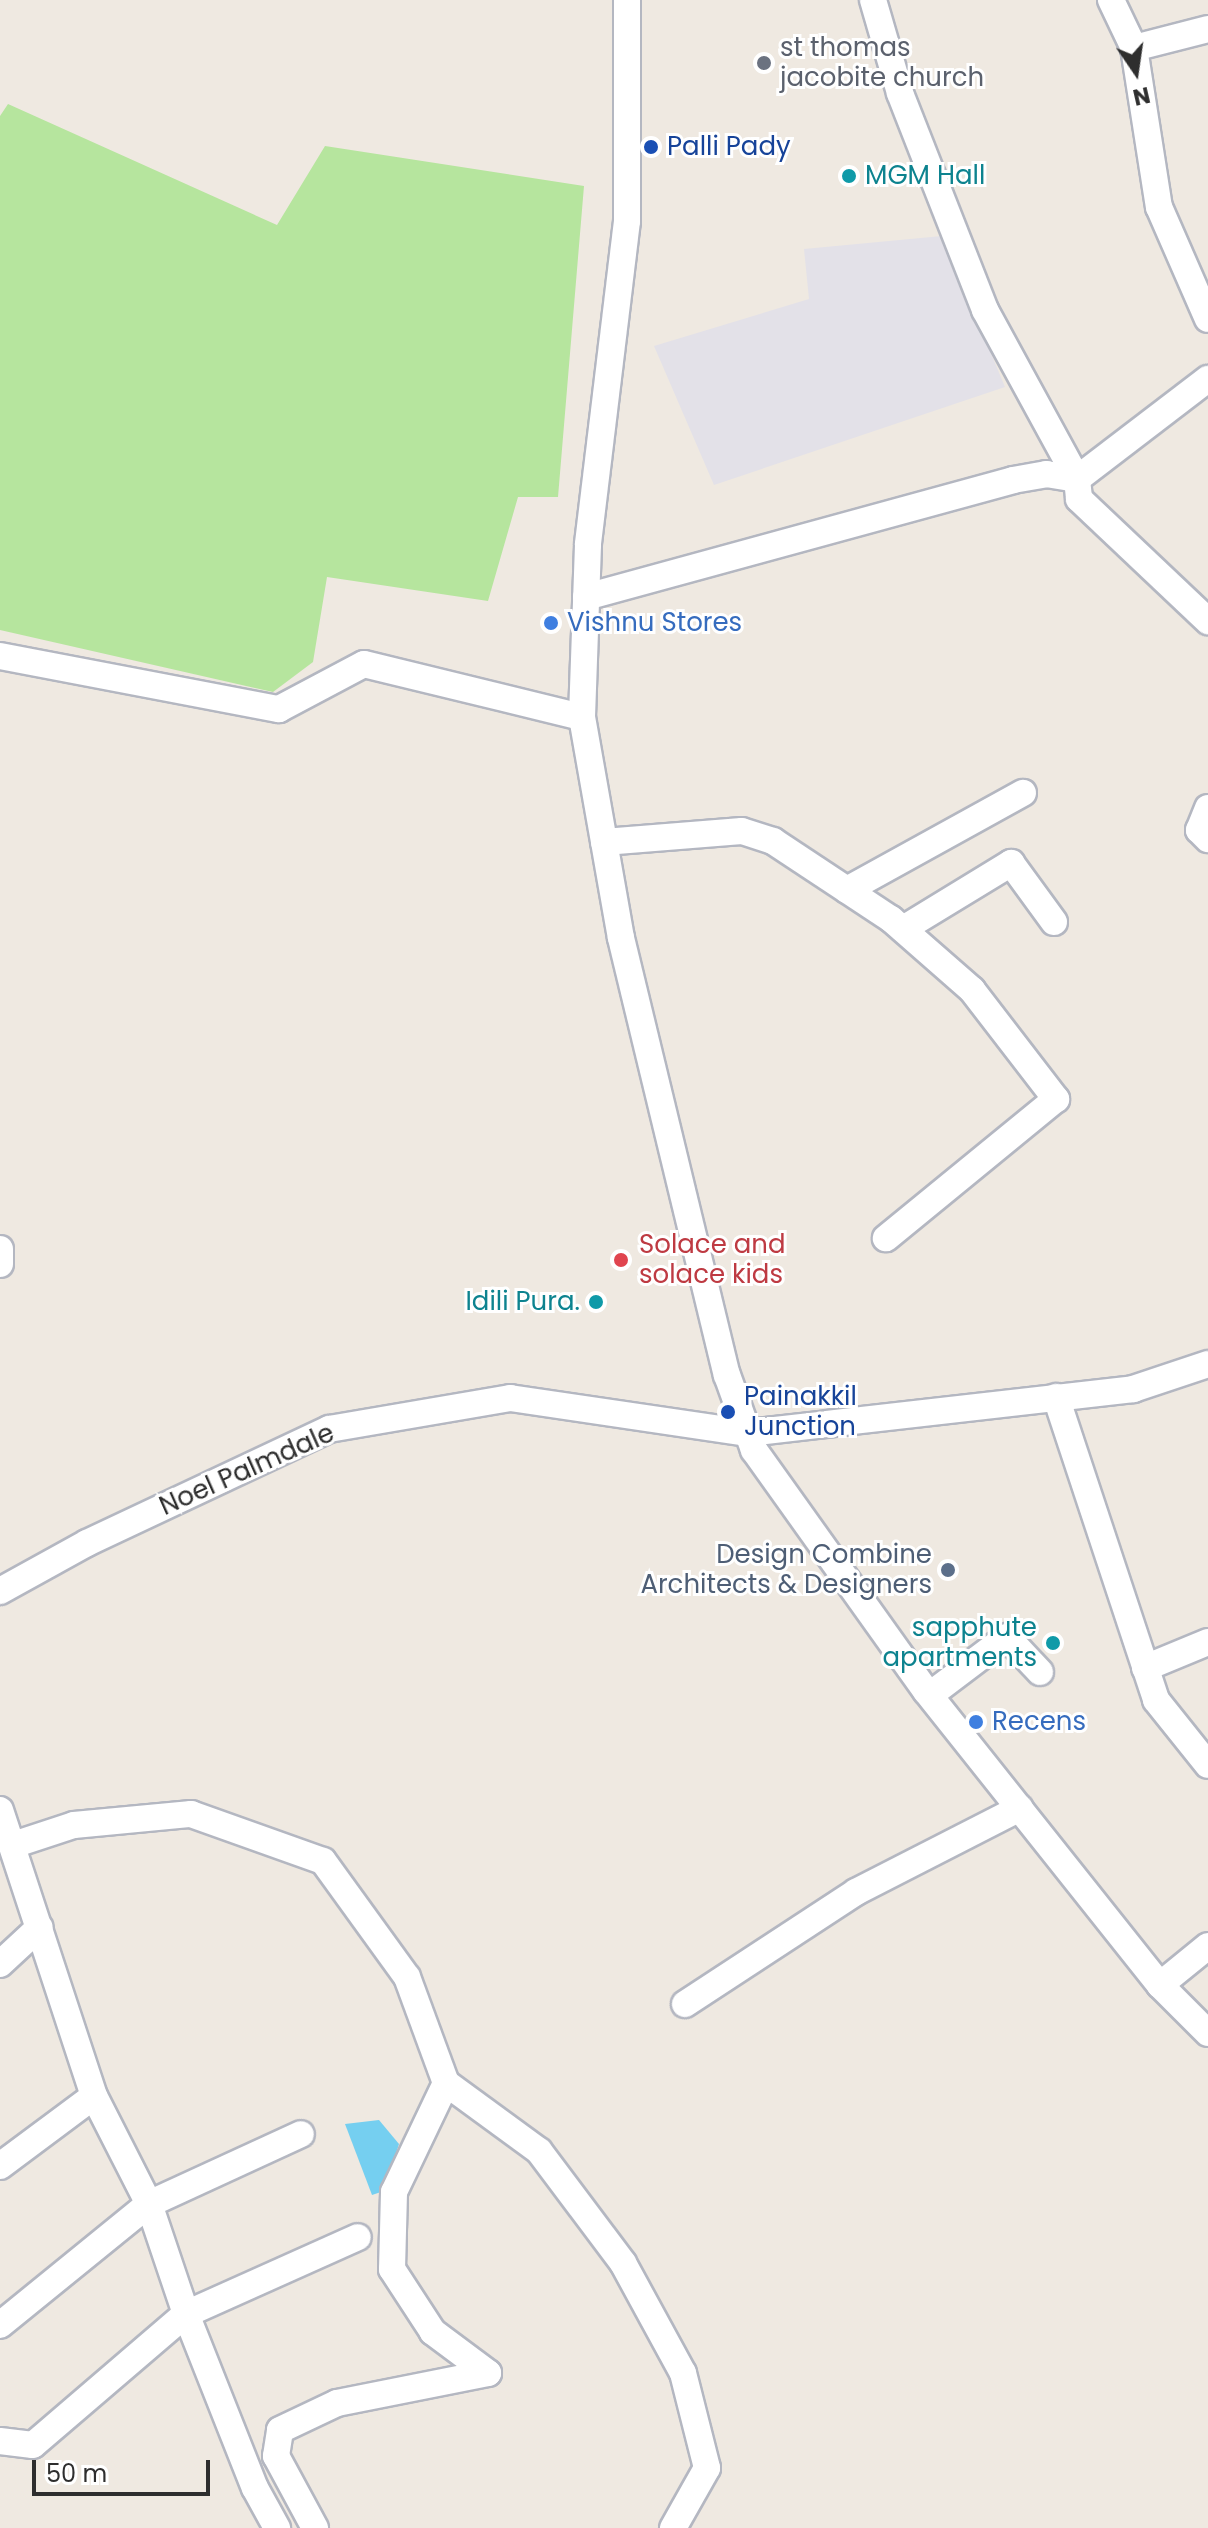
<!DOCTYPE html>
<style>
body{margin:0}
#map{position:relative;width:1208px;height:2528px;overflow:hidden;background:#efe9e1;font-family:Poppins,sans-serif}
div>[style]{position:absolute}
.industrial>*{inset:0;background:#e3e1e8}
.green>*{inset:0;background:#b6e59e}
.water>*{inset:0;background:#75cff0}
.roads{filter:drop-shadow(2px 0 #b4b7c1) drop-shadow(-2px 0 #b4b7c1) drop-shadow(0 2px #b4b7c1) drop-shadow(0 -2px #b4b7c1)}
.minor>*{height:26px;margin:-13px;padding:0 13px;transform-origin:13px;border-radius:13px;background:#fff}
.dots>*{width:22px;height:22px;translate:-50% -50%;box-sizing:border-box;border:4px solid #fff;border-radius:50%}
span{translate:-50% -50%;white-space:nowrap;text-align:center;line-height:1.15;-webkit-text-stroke:6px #fff;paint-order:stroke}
.worship-label{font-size:26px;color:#5b616d}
.left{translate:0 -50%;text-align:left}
.transit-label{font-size:26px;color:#164399}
.culture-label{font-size:26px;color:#0d838f}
.right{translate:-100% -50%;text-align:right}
.shop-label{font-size:26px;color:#366cbe}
.health-label{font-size:26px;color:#be3a42}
.street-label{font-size:26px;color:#2e2e2e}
.service-label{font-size:26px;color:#4e5e75}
.north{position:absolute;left:1096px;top:32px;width:80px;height:80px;-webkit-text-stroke:6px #fff;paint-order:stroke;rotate:167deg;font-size:22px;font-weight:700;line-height:32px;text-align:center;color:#2e2e2e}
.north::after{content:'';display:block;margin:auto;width:28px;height:36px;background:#2e2e2e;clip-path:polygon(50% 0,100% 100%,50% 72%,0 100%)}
.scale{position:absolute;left:32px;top:2460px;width:178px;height:36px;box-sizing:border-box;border:4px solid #2e2e2e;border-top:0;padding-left:10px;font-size:24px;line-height:28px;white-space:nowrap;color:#2e2e2e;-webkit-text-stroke:6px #fff;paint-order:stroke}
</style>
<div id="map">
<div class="industrial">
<i style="clip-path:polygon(942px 236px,1005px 387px,714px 485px,654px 346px,809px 299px,804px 249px)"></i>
</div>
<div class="green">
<i style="clip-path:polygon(8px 104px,277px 225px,325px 146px,584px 186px,558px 497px,518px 497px,488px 601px,327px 577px,313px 662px,273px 692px,0 630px,0 116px)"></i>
</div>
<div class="water">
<i style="clip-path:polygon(379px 2120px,399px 2144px,384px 2191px,372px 2195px,345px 2124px)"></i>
</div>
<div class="roads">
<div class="minor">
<i style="left:627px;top:0;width:221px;rotate:90deg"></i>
<i style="left:627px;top:221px;width:326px;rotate:96.9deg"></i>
<i style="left:588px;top:545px;width:172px;rotate:92deg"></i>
<i style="left:582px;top:717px;width:224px;rotate:80deg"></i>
<i style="left:621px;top:938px;width:450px;rotate:76.4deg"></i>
<i style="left:727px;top:1375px;width:80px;rotate:70.2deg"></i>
<i style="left:754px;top:1450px;width:296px;rotate:54.5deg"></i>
<i style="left:926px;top:1691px;width:376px;rotate:51.5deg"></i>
<i style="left:1160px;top:1985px;width:68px;rotate:45deg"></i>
<i style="left:873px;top:0;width:97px;rotate:73.8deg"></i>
<i style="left:900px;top:93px;width:233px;rotate:68.6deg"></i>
<i style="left:985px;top:310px;width:192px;rotate:61.4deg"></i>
<i style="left:1077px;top:479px;width:20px;rotate:84deg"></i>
<i style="left:1079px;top:499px;width:178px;rotate:43.4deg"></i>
<i style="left:1111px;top:0;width:53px;rotate:64.4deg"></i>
<i style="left:1134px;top:48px;width:76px;rotate:-14.4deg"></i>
<i style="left:1134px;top:48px;width:161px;rotate:81.1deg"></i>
<i style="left:1159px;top:207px;width:122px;rotate:66.4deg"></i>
<i style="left:586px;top:597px;width:443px;rotate:-15.3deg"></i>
<i style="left:1013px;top:480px;width:34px;rotate:-10deg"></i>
<i style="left:1046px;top:474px;width:31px;rotate:9deg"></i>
<i style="left:1077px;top:479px;width:165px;rotate:-37.4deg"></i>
<i style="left:0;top:656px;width:284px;rotate:10.8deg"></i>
<i style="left:279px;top:709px;width:96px;rotate:-27.9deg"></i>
<i style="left:364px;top:664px;width:224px;rotate:13.7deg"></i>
<i style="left:1208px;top:808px;width:24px;rotate:112deg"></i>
<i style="left:1199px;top:830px;width:13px;rotate:45deg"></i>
<i style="left:604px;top:842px;width:138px;rotate:-4.6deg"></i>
<i style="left:742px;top:831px;width:33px;rotate:18deg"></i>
<i style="left:773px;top:841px;width:141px;rotate:33.5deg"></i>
<i style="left:891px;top:919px;width:108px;rotate:41.2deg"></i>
<i style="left:972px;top:990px;width:138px;rotate:52.4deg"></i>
<i style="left:1056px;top:1099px;width:220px;rotate:140.7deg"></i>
<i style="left:847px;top:890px;width:201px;rotate:-28.9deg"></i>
<i style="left:903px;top:929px;width:127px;rotate:-31.4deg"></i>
<i style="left:1011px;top:863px;width:73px;rotate:53.9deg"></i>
<i style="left:0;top:1249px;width:15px;rotate:90deg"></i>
<i style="left:1056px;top:1397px;width:319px;rotate:71.7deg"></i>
<i style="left:1156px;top:1700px;width:83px;rotate:51.3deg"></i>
<i style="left:0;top:1591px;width:99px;rotate:-28.9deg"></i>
<i style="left:87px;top:1543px;width:268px;rotate:-25.2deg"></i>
<i style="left:329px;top:1429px;width:184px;rotate:-9.7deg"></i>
<i style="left:510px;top:1398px;width:241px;rotate:8.4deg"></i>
<i style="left:748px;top:1433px;width:388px;rotate:-6.5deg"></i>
<i style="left:1133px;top:1389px;width:79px;rotate:-18.4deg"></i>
<i style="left:1145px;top:1668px;width:68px;rotate:-22.4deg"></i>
<i style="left:930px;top:1695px;width:96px;rotate:-37deg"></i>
<i style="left:1007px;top:1637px;width:48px;rotate:46.7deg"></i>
<i style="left:0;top:1810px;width:301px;rotate:71.8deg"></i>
<i style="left:94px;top:2096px;width:121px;rotate:63deg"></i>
<i style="left:149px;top:2204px;width:116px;rotate:71.4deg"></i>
<i style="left:186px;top:2314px;width:187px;rotate:68.4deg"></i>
<i style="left:255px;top:2488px;width:46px;rotate:61.2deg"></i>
<i style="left:13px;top:1845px;width:64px;rotate:-18.2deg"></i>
<i style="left:74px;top:1825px;width:118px;rotate:-5.4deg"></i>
<i style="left:191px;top:1814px;width:140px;rotate:19.6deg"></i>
<i style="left:323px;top:1861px;width:143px;rotate:54.1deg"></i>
<i style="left:407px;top:1977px;width:113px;rotate:69.8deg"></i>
<i style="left:446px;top:2083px;width:115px;rotate:36.2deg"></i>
<i style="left:539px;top:2151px;width:140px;rotate:53.1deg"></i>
<i style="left:623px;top:2263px;width:125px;rotate:61.4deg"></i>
<i style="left:683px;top:2373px;width:98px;rotate:75.8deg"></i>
<i style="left:707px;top:2468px;width:69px;rotate:119.5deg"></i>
<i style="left:0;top:1964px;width:54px;rotate:-42.8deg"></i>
<i style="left:1160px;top:1985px;width:62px;rotate:-39.1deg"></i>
<i style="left:685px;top:2004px;width:204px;rotate:-33.2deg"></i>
<i style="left:856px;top:1892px;width:184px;rotate:-27.1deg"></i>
<i style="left:0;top:2166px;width:117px;rotate:-36.7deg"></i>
<i style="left:0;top:2325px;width:192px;rotate:-39.1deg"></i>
<i style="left:149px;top:2204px;width:167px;rotate:-24.7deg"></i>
<i style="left:0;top:2441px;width:33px;rotate:7deg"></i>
<i style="left:33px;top:2445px;width:201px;rotate:-40.6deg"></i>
<i style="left:186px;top:2314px;width:188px;rotate:-24.1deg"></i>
<i style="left:315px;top:2528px;width:82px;rotate:-118.4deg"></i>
<i style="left:276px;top:2456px;width:26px;rotate:-81deg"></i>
<i style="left:280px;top:2430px;width:63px;rotate:-25.3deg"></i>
<i style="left:337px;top:2403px;width:154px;rotate:-11.2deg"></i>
<i style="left:488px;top:2373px;width:69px;rotate:-143.3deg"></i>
<i style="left:433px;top:2332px;width:75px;rotate:-123.1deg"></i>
<i style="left:392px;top:2269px;width:77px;rotate:-88.5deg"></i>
<i style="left:394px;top:2192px;width:121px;rotate:-64.5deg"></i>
</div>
</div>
<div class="dots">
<i style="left:764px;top:63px;background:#6b7280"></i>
<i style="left:651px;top:147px;background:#1a4fb4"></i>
<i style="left:849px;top:176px;background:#0f9aa8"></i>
<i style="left:551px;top:623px;background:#3f7fe0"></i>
<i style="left:621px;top:1260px;background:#e0444e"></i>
<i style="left:596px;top:1302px;background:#0f9aa8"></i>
<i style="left:728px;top:1412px;background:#1a4fb4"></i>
<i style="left:948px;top:1570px;background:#5c6f8a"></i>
<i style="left:1053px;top:1643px;background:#0f9aa8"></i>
<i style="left:976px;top:1722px;background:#3f7fe0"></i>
</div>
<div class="worship-label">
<span class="left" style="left:780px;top:63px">st thomas<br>jacobite church</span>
</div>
<div class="transit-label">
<span class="left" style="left:667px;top:147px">Palli Pady</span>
<span class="left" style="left:744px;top:1412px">Painakkil<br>Junction</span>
</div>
<div class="culture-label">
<span class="left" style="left:865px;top:176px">MGM Hall</span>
<span class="right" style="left:580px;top:1302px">Idili Pura.</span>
<span class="right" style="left:1037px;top:1643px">sapphute<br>apartments</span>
</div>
<div class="shop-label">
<span class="left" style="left:567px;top:623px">Vishnu Stores</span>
<span class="left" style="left:992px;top:1722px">Recens</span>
</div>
<div class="health-label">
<span class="left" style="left:639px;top:1260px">Solace and<br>solace kids</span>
</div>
<div class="street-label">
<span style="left:247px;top:1470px;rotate:-24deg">Noel Palmdale</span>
</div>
<div class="service-label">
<span class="right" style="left:932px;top:1570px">Design Combine<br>Architects &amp; Designers</span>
</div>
<div class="north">N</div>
<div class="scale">50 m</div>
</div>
